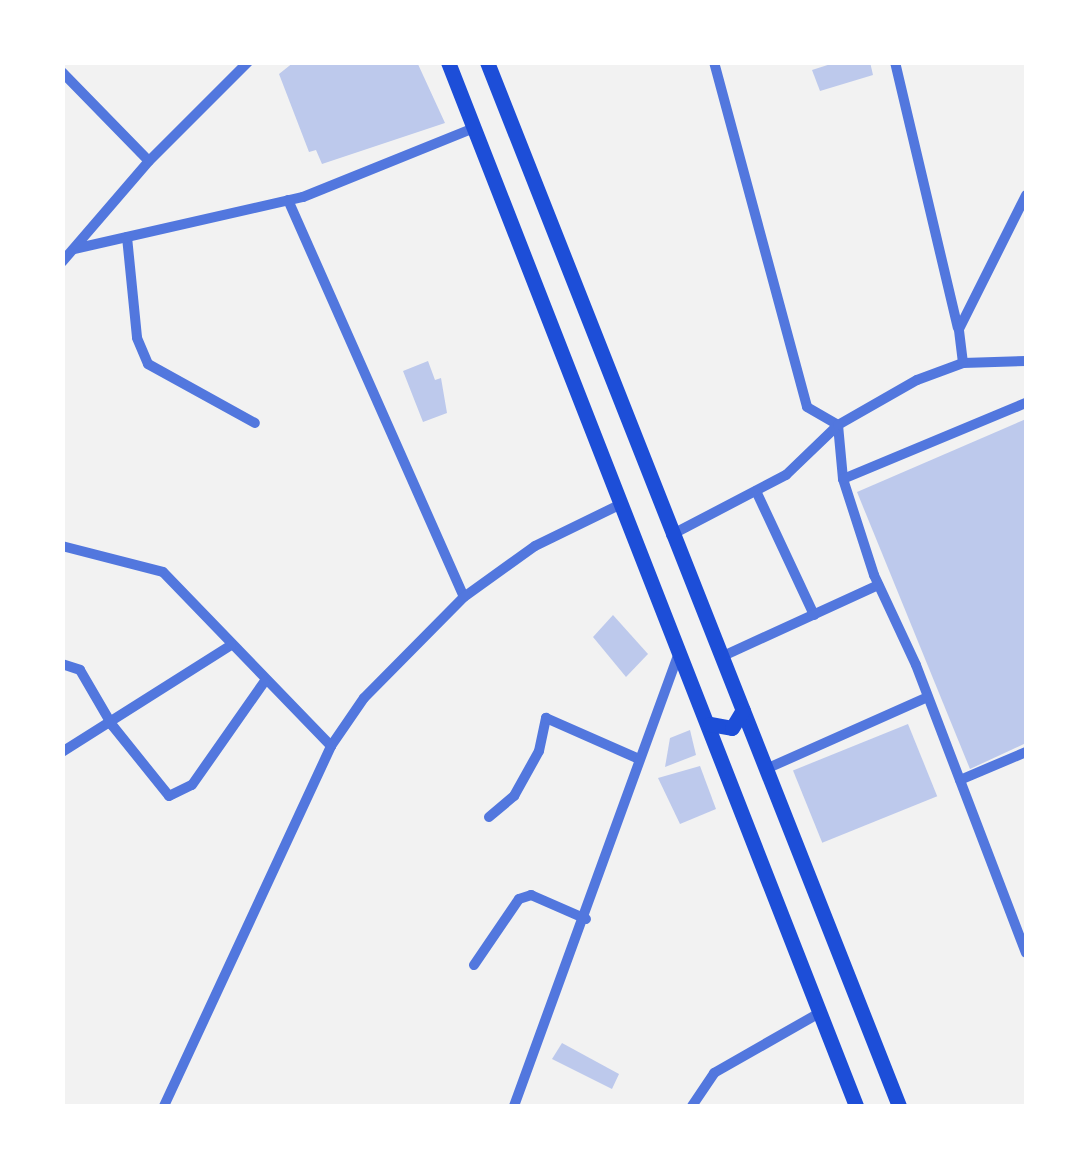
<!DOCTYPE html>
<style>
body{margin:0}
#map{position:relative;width:1089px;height:1169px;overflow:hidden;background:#f2f2f2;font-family:Karla,sans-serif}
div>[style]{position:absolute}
.building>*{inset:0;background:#bdc9ec;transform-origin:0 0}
.minor>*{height:10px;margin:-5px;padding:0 5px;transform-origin:5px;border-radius:5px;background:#5277de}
.primary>*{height:15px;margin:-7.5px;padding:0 7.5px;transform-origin:7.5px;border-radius:7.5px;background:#1d4ed8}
span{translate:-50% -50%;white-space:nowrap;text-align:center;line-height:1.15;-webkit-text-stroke:10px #fff;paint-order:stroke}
.frame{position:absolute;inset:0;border:65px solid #fff;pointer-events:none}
</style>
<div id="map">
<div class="building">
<i style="clip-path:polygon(294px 62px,417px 62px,445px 123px,322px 164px,316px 150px,309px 152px,279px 74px)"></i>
<i style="clip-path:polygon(837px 62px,870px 62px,873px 75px,820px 91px,812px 70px)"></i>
<i style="clip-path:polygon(428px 361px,435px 380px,441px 378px,447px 413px,423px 422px,403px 371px)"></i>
<i style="clip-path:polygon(1026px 419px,1026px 743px,970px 769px,857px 492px)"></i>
<i style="clip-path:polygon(613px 615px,648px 654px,626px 677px,593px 637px)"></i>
<i style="left:908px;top:724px;width:78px;height:124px;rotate:68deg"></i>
<i style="clip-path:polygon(690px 730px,696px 755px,665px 767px,670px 738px)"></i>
<i style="clip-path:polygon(700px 766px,716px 809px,680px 824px,658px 778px)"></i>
<i style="clip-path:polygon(562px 1043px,619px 1074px,612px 1089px,552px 1059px)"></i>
</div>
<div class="minor">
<i style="left:714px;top:62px;width:357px;rotate:74.9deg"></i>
<i style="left:807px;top:407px;width:36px;rotate:30deg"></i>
<i style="left:838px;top:425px;width:54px;rotate:84.7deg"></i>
<i style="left:843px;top:479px;width:101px;rotate:72.1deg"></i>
<i style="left:874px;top:575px;width:99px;rotate:65deg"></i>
<i style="left:916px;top:665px;width:308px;rotate:69.1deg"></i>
<i style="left:895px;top:62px;width:273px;rotate:76.7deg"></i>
<i style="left:62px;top:72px;width:124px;rotate:45.7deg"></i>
<i style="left:288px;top:200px;width:434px;rotate:66.1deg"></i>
<i style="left:127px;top:237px;width:101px;rotate:84.3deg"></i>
<i style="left:137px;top:338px;width:28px;rotate:67deg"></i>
<i style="left:148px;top:364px;width:122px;rotate:28.9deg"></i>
<i style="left:74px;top:249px;width:235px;rotate:-12.8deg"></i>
<i style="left:303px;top:197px;width:184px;rotate:-22deg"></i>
<i style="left:62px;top:262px;width:133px;rotate:-49.3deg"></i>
<i style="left:149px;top:161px;width:140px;rotate:-45deg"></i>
<i style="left:963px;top:363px;width:63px;rotate:-1.8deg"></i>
<i style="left:843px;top:479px;width:198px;rotate:-22.6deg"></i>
<i style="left:756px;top:491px;width:137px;rotate:64.9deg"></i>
<i style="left:671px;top:535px;width:130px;rotate:-27.6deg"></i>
<i style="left:786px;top:475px;width:72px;rotate:-43.9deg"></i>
<i style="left:838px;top:425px;width:91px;rotate:-29.7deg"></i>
<i style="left:917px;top:380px;width:49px;rotate:-20.3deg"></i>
<i style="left:963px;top:363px;width:34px;rotate:-97deg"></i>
<i style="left:959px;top:329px;width:150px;rotate:-63.4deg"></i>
<i style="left:62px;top:546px;width:104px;rotate:14.4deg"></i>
<i style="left:163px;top:572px;width:242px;rotate:46deg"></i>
<i style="left:721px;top:657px;width:173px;rotate:-24.6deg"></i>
<i style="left:62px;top:664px;width:19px;rotate:18deg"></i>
<i style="left:80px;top:670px;width:64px;rotate:59.8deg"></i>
<i style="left:112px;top:725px;width:91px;rotate:51.2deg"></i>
<i style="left:169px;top:796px;width:25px;rotate:-26deg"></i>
<i style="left:192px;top:785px;width:126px;rotate:-55deg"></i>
<i style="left:62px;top:752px;width:200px;rotate:-32.3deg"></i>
<i style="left:766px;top:769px;width:177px;rotate:-24deg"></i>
<i style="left:960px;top:780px;width:72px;rotate:-23deg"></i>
<i style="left:489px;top:817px;width:33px;rotate:-40deg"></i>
<i style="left:514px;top:796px;width:51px;rotate:-60.9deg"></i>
<i style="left:539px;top:751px;width:34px;rotate:-78deg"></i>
<i style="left:546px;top:718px;width:102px;rotate:23.8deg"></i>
<i style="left:474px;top:965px;width:80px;rotate:-55.7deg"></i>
<i style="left:519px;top:899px;width:13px;rotate:-18deg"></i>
<i style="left:531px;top:895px;width:60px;rotate:23.6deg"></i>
<i style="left:164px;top:1106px;width:397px;rotate:-65.1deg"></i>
<i style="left:331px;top:746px;width:58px;rotate:-55.5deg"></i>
<i style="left:364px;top:698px;width:142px;rotate:-45.3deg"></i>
<i style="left:464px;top:597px;width:87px;rotate:-35.7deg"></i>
<i style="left:535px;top:546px;width:93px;rotate:-26deg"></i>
<i style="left:514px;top:1106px;width:483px;rotate:-70deg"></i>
<i style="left:692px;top:1106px;width:40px;rotate:-56deg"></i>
<i style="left:714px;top:1073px;width:121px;rotate:-29.7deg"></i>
</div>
<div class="primary">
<i style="left:448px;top:62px;width:1121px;rotate:68.65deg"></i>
<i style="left:487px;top:62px;width:1122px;rotate:68.46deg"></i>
<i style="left:710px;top:724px;width:22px;rotate:10deg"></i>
<i style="left:732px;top:728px;width:21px;rotate:-59deg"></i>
</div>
<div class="frame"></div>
</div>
